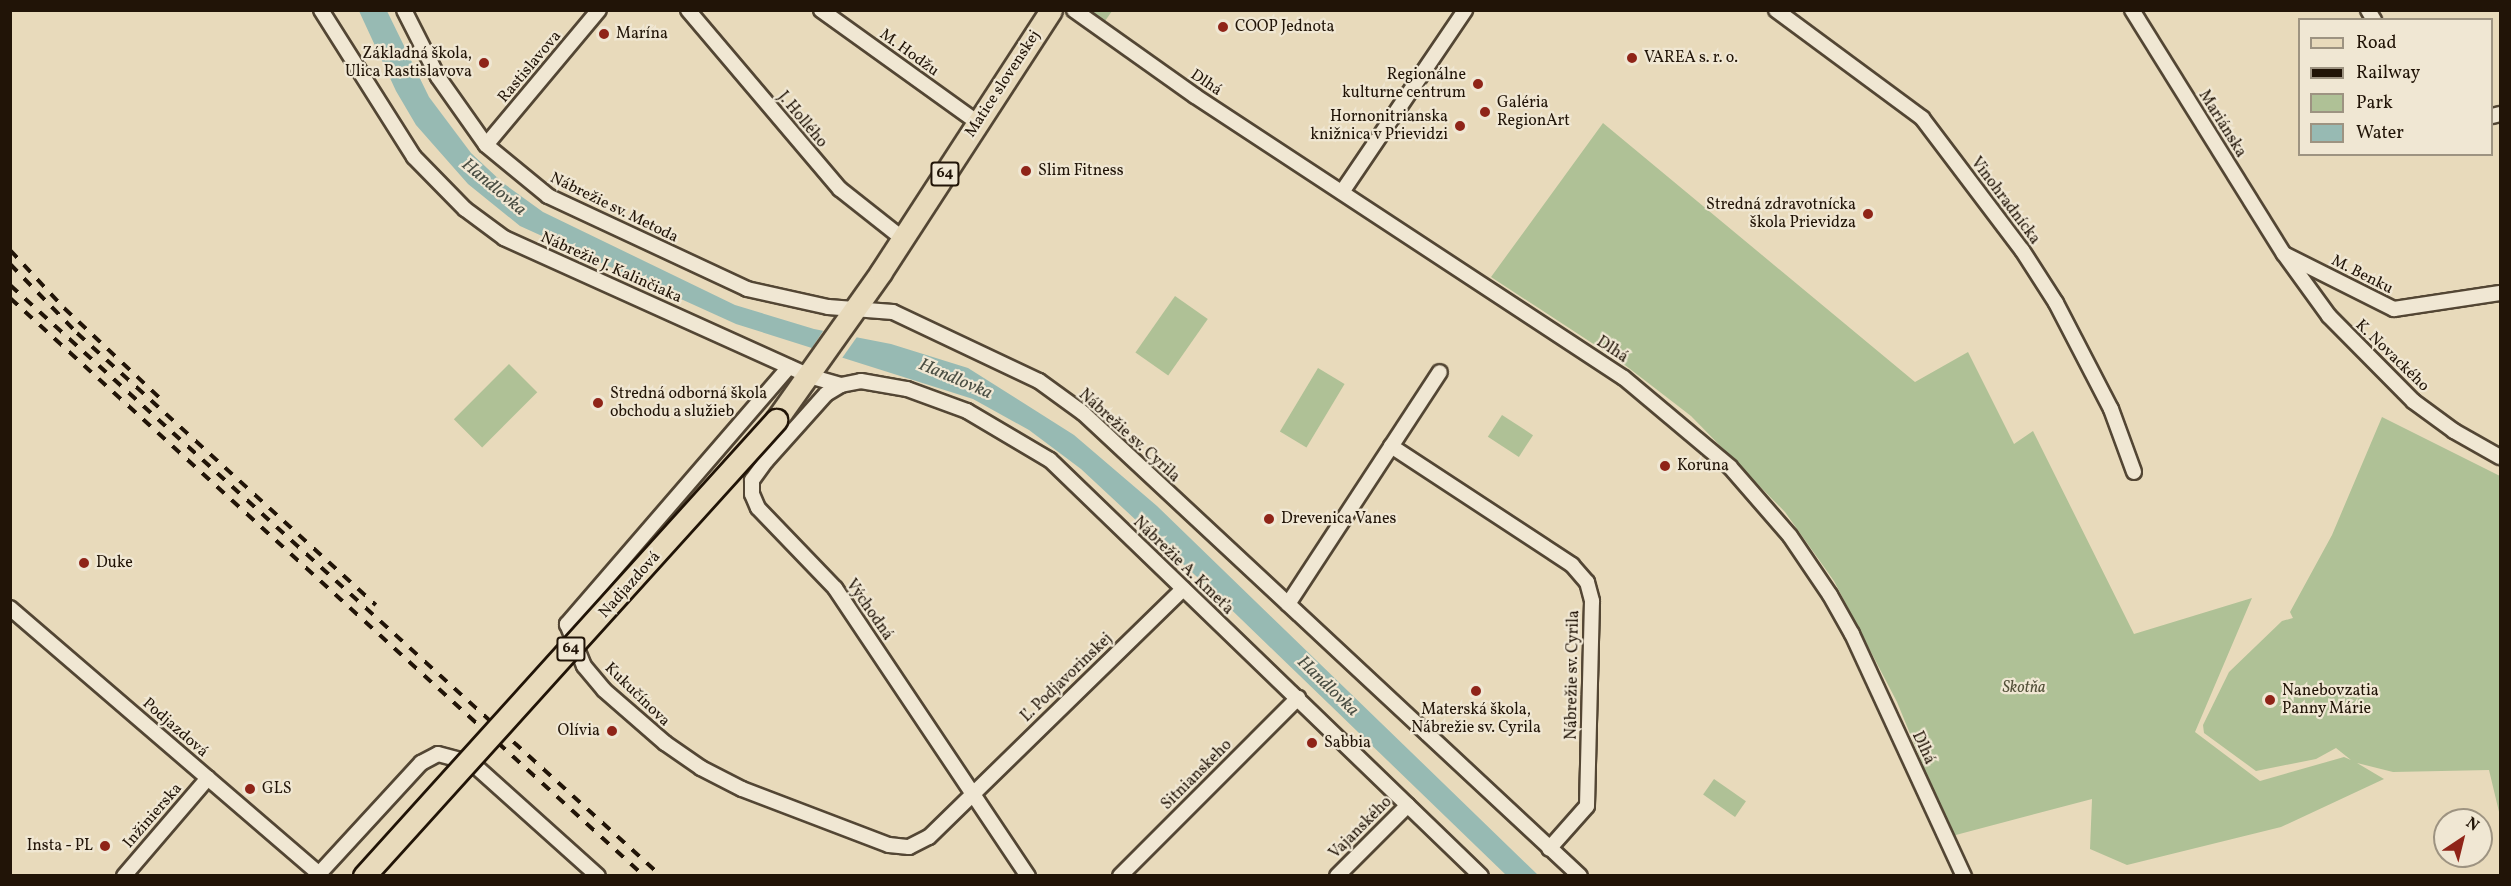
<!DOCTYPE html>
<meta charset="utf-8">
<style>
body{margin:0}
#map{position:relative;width:2511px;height:886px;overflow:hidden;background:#e8dabb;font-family:Vollkorn,serif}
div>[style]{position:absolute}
.green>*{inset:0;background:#afc196;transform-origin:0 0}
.water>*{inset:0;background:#97bab3}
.pier>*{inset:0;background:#e8dabb}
.roads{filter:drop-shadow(2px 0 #534634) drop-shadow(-2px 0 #534634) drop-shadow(0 2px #534634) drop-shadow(0 -2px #534634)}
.minor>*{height:14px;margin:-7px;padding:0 7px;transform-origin:7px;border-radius:7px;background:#f0e7d3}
.primary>*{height:21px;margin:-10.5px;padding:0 10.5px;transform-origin:10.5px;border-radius:10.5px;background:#e8dabb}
.rail>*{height:4px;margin-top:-2px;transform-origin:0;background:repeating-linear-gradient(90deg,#211407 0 10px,transparent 0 20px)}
.bridges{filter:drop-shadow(2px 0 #211407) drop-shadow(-2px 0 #211407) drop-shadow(0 2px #211407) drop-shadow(0 -2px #211407)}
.primary-bridge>*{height:21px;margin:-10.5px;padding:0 10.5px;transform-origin:10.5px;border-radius:10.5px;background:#e8dabb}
.dots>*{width:16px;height:16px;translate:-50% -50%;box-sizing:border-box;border:3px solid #f0e7d3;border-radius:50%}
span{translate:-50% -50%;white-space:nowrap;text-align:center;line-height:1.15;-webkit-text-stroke:4.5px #f0e7d3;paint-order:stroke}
.shield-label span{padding:2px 4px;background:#f0e7d3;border:2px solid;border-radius:4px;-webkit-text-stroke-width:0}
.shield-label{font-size:15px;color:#211407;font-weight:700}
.poi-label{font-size:16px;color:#211407}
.left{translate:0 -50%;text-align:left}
.right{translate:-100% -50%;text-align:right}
.street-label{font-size:16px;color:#211407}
.park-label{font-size:16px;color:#535139;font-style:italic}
.water-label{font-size:18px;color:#4a4e43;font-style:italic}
.frame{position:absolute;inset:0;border:12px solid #211407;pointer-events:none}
.legend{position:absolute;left:2298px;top:18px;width:195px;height:138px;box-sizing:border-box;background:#f0e7d3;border:2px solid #9d9381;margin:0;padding:8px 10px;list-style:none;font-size:18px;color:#211407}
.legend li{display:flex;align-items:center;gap:12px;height:30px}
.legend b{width:30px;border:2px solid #9d9381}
.north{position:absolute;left:2433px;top:808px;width:60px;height:60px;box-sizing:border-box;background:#f0e7d3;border:2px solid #9d9381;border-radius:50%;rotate:35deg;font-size:16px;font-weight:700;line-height:24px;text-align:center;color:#211407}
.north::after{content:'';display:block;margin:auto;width:21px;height:27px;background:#8f2418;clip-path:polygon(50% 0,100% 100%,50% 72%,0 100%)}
</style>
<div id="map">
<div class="green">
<i style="clip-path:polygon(1084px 11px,1112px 11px,1103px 24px)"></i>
<i style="clip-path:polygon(1603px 123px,1915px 382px,1968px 352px,2014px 444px,2033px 431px,2134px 634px,2252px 598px,2195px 732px,2260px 781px,2344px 757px,2351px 760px,2336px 748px,2316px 759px,2256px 771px,2204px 733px,2203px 725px,2229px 672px,2282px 621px,2293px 618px,2290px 612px,2332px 535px,2382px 417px,2500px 476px,2500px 816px,2489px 770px,2393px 772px,2357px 763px,2384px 779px,2281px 827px,2127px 865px,2090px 849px,2092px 799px,1952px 836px,1897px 702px,1834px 581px,1785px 512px,1691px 416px,1621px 362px,1491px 277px)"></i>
<i style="left:1175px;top:296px;width:40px;height:69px;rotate:35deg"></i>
<i style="left:509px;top:364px;width:40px;height:78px;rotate:45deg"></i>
<i style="left:1318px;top:368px;width:31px;height:74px;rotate:31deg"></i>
<i style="left:1502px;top:415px;width:37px;height:26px;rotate:33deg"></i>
<i style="left:1714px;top:779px;width:39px;height:19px;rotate:35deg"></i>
</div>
<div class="water">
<i style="clip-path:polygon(359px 11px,387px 11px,429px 97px,471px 153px,503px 183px,543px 212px,735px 305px,814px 329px,891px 344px,968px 368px,1074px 435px,1157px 506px,1538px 875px,1506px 875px,1210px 589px,1081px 469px,1029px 430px,973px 399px,736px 324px,520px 226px,468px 184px,416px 125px,396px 91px)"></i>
</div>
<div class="pier">
<i style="clip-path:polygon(825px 328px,859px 334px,840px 361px,810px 351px)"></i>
</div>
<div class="roads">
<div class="minor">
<i style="left:321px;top:10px;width:174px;rotate:57.7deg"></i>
<i style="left:414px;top:157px;width:73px;rotate:45.6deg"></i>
<i style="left:465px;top:209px;width:49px;rotate:36.6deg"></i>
<i style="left:504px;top:238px;width:335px;rotate:24.3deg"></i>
<i style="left:809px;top:376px;width:33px;rotate:16deg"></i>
<i style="left:841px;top:385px;width:20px;rotate:-11deg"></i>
<i style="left:861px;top:381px;width:47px;rotate:9.9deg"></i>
<i style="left:907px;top:389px;width:64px;rotate:20.1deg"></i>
<i style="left:967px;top:411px;width:96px;rotate:30.6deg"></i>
<i style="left:1050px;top:460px;width:599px;rotate:43.99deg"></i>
<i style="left:404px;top:10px;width:75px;rotate:63.1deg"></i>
<i style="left:438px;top:77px;width:83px;rotate:54.8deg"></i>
<i style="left:486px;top:145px;width:80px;rotate:39.4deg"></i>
<i style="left:548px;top:196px;width:220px;rotate:25deg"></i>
<i style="left:747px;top:289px;width:83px;rotate:12.5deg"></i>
<i style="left:828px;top:307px;width:65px;rotate:4.4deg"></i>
<i style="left:893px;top:312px;width:161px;rotate:25.3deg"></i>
<i style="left:1039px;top:381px;width:54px;rotate:36deg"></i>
<i style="left:1083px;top:413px;width:679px;rotate:42.97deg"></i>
<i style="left:688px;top:10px;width:235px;rotate:49.7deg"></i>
<i style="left:840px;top:189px;width:80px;rotate:38.4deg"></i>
<i style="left:821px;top:10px;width:193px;rotate:35.7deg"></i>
<i style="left:1074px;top:10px;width:148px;rotate:35.4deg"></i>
<i style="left:1195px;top:96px;width:513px;rotate:33.32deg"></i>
<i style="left:1624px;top:378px;width:138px;rotate:40deg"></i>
<i style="left:1730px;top:467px;width:91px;rotate:49deg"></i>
<i style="left:1790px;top:536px;width:71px;rotate:55.9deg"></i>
<i style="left:1830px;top:595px;width:45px;rotate:60.6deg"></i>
<i style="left:1852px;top:634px;width:267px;rotate:65.2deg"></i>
<i style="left:1776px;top:10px;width:182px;rotate:36.5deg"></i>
<i style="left:1922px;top:118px;width:166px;rotate:52.9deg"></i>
<i style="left:2022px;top:250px;width:63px;rotate:57.3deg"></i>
<i style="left:2056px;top:303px;width:119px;rotate:62.6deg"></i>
<i style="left:2111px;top:409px;width:67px;rotate:69.9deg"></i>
<i style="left:2132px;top:10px;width:287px;rotate:58.1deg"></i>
<i style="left:2284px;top:254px;width:77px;rotate:54deg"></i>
<i style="left:2329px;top:316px;width:120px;rotate:45.3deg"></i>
<i style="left:2413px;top:401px;width:51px;rotate:36.2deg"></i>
<i style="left:2454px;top:431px;width:53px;rotate:29.5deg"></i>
<i style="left:2368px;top:10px;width:12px;rotate:59deg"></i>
<i style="left:2492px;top:116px;width:8px;rotate:-14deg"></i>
<i style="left:486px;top:145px;width:176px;rotate:-50.1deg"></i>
<i style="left:1342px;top:192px;width:220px;rotate:-55.9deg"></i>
<i style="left:2286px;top:255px;width:121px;rotate:26.6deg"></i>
<i style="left:2394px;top:309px;width:107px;rotate:-8.6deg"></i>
<i style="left:789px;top:367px;width:340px;rotate:130.8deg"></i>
<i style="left:567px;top:624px;width:45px;rotate:68deg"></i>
<i style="left:584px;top:666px;width:31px;rotate:50deg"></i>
<i style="left:604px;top:690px;width:81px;rotate:41deg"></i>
<i style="left:665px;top:743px;width:44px;rotate:34.8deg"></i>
<i style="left:701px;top:768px;width:46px;rotate:27.1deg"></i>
<i style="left:742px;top:789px;width:157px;rotate:20.9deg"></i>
<i style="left:889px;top:845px;width:20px;rotate:6deg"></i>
<i style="left:909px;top:847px;width:22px;rotate:-27deg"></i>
<i style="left:929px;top:837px;width:355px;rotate:-44.3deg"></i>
<i style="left:841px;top:385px;width:17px;rotate:149deg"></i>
<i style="left:826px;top:394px;width:90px;rotate:131.8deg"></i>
<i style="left:766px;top:461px;width:24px;rotate:126deg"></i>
<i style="left:752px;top:480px;width:14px;rotate:90deg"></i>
<i style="left:752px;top:494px;width:15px;rotate:67deg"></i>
<i style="left:758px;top:508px;width:111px;rotate:46.1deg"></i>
<i style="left:835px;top:588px;width:347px;rotate:56.2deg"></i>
<i style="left:1391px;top:446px;width:217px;rotate:33.3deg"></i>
<i style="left:1572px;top:565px;width:23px;rotate:49deg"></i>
<i style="left:1587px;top:582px;width:20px;rotate:75deg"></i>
<i style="left:1592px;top:601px;width:205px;rotate:91.4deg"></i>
<i style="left:1587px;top:806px;width:57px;rotate:131.5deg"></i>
<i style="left:1288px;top:604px;width:277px;rotate:-56.8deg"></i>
<i style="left:10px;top:608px;width:408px;rotate:40.7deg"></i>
<i style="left:124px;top:876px;width:129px;rotate:-49.4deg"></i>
<i style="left:317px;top:876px;width:154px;rotate:-47.4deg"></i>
<i style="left:421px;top:763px;width:19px;rotate:-28deg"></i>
<i style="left:438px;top:754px;width:35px;rotate:15deg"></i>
<i style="left:472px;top:763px;width:169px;rotate:41.9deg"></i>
<i style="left:1120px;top:876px;width:252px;rotate:-45deg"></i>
<i style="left:1337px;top:876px;width:100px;rotate:-45deg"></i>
</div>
<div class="primary">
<i style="left:776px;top:420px;width:181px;rotate:-54.6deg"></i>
<i style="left:881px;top:272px;width:312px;rotate:-57deg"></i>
</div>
</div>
<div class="rail">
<i style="left:10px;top:250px;width:79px;rotate:47deg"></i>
<i style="left:64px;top:308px;width:132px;rotate:43.2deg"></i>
<i style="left:10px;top:264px;width:96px;rotate:45.8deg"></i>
<i style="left:77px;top:333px;width:404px;rotate:42.3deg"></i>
<i style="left:10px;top:285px;width:879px;rotate:42.23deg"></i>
<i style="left:10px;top:298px;width:858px;rotate:42.35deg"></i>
</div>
<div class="bridges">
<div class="primary-bridge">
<i style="left:364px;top:876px;width:615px;rotate:-47.9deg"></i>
</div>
</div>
<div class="dots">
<i style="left:1223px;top:27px;background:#8f2418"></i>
<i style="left:604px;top:34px;background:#8f2418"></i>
<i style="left:1632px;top:58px;background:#8f2418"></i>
<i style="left:484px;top:63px;background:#8f2418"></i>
<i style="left:1478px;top:84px;background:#8f2418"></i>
<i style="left:1485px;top:112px;background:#8f2418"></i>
<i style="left:1460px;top:126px;background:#8f2418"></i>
<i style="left:1026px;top:171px;background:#8f2418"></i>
<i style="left:1868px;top:214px;background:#8f2418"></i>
<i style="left:598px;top:403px;background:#8f2418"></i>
<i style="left:1665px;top:466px;background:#8f2418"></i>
<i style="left:1269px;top:519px;background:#8f2418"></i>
<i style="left:84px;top:563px;background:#8f2418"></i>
<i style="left:1476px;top:691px;background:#8f2418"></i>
<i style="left:2270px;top:700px;background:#8f2418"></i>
<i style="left:612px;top:731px;background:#8f2418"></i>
<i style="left:1312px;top:743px;background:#8f2418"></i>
<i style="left:250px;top:789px;background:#8f2418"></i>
<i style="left:105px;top:846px;background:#8f2418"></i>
</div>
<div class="shield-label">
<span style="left:945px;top:174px">64</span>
<span style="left:571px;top:649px">64</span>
</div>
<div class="poi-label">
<span class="left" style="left:1235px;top:27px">COOP Jednota</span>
<span class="left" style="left:616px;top:34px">Marína</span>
<span class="right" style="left:472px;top:63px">Základná škola,<br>Ulica Rastislavova</span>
<span class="left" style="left:1644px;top:58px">VAREA s. r. o.</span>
<span class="right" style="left:1466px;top:84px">Regionálne<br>kulturne centrum</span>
<span class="left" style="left:1497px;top:112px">Galéria<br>RegionArt</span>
<span class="right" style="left:1448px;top:126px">Hornonitrianska<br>knižnica v Prievidzi</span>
<span class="left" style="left:1038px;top:171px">Slim Fitness</span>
<span class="right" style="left:1856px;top:214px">Stredná zdravotnícka<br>škola Prievidza</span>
<span class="left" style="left:610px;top:403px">Stredná odborná škola<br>obchodu a služieb</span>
<span class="left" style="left:1677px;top:466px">Koruna</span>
<span class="left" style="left:1281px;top:519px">Drevenica Vanes</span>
<span class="left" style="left:96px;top:563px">Duke</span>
<span class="left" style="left:2282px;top:700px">Nanebovzatia<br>Panny Márie</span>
<span style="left:1476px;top:719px">Materská škola,<br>Nábrežie sv. Cyrila</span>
<span class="right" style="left:600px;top:731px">Olívia</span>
<span class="left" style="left:1324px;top:743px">Sabbia</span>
<span class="left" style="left:262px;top:789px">GLS</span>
<span class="right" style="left:93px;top:846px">Insta - PL</span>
</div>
<div class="street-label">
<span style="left:909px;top:53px;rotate:36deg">M. Hodžu</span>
<span style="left:530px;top:67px;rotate:-50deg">Rastislavova</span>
<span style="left:1206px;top:83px;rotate:34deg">Dlhá</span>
<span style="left:1003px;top:84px;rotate:-57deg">Matice slovenskej</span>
<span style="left:802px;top:120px;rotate:50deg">J. Hollého</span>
<span style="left:2222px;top:124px;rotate:58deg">Mariánska</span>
<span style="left:2005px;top:201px;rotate:53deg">Vinohradnícka</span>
<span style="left:614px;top:208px;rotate:26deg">Nábrežie sv. Metoda</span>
<span style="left:611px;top:268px;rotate:24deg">Nábrežie J. Kalinčiaka</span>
<span style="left:2362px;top:275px;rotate:27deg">M. Benku</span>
<span style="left:1612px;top:350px;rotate:33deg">Dlhá</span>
<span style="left:2392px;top:356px;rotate:44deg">K. Novackého</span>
<span style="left:1129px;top:436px;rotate:42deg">Nábrežie sv. Cyrila</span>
<span style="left:1183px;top:566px;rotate:44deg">Nábrežie A. Kmeťa</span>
<span style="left:630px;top:585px;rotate:-48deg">Nadjazdová</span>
<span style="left:869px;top:610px;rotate:55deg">Východná</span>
<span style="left:1573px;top:675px;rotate:-89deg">Nábrežie sv. Cyrila</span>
<span style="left:1067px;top:678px;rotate:-44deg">Ľ. Podjavorinskej</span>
<span style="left:637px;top:695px;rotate:44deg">Kukučínova</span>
<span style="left:175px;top:728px;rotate:41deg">Podjazdová</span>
<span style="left:1923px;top:748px;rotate:65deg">Dlhá</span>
<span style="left:1197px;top:775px;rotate:-45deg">Sitnianskeho</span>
<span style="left:153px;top:816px;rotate:-49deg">Inžinierska</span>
<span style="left:1361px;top:828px;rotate:-45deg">Vajanského</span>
</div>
<div class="park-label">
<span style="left:2024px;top:688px">Skotňa</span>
</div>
<div class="water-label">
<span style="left:493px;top:188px;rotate:40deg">Handlovka</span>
<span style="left:955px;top:380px;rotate:23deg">Handlovka</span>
<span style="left:1327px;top:687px;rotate:44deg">Handlovka</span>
</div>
<div class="frame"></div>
<ul class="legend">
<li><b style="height:8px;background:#e8dabb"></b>Road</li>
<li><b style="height:8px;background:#211407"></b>Railway</li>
<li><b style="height:16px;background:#afc196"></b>Park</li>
<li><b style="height:16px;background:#97bab3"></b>Water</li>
</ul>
<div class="north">N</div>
</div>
